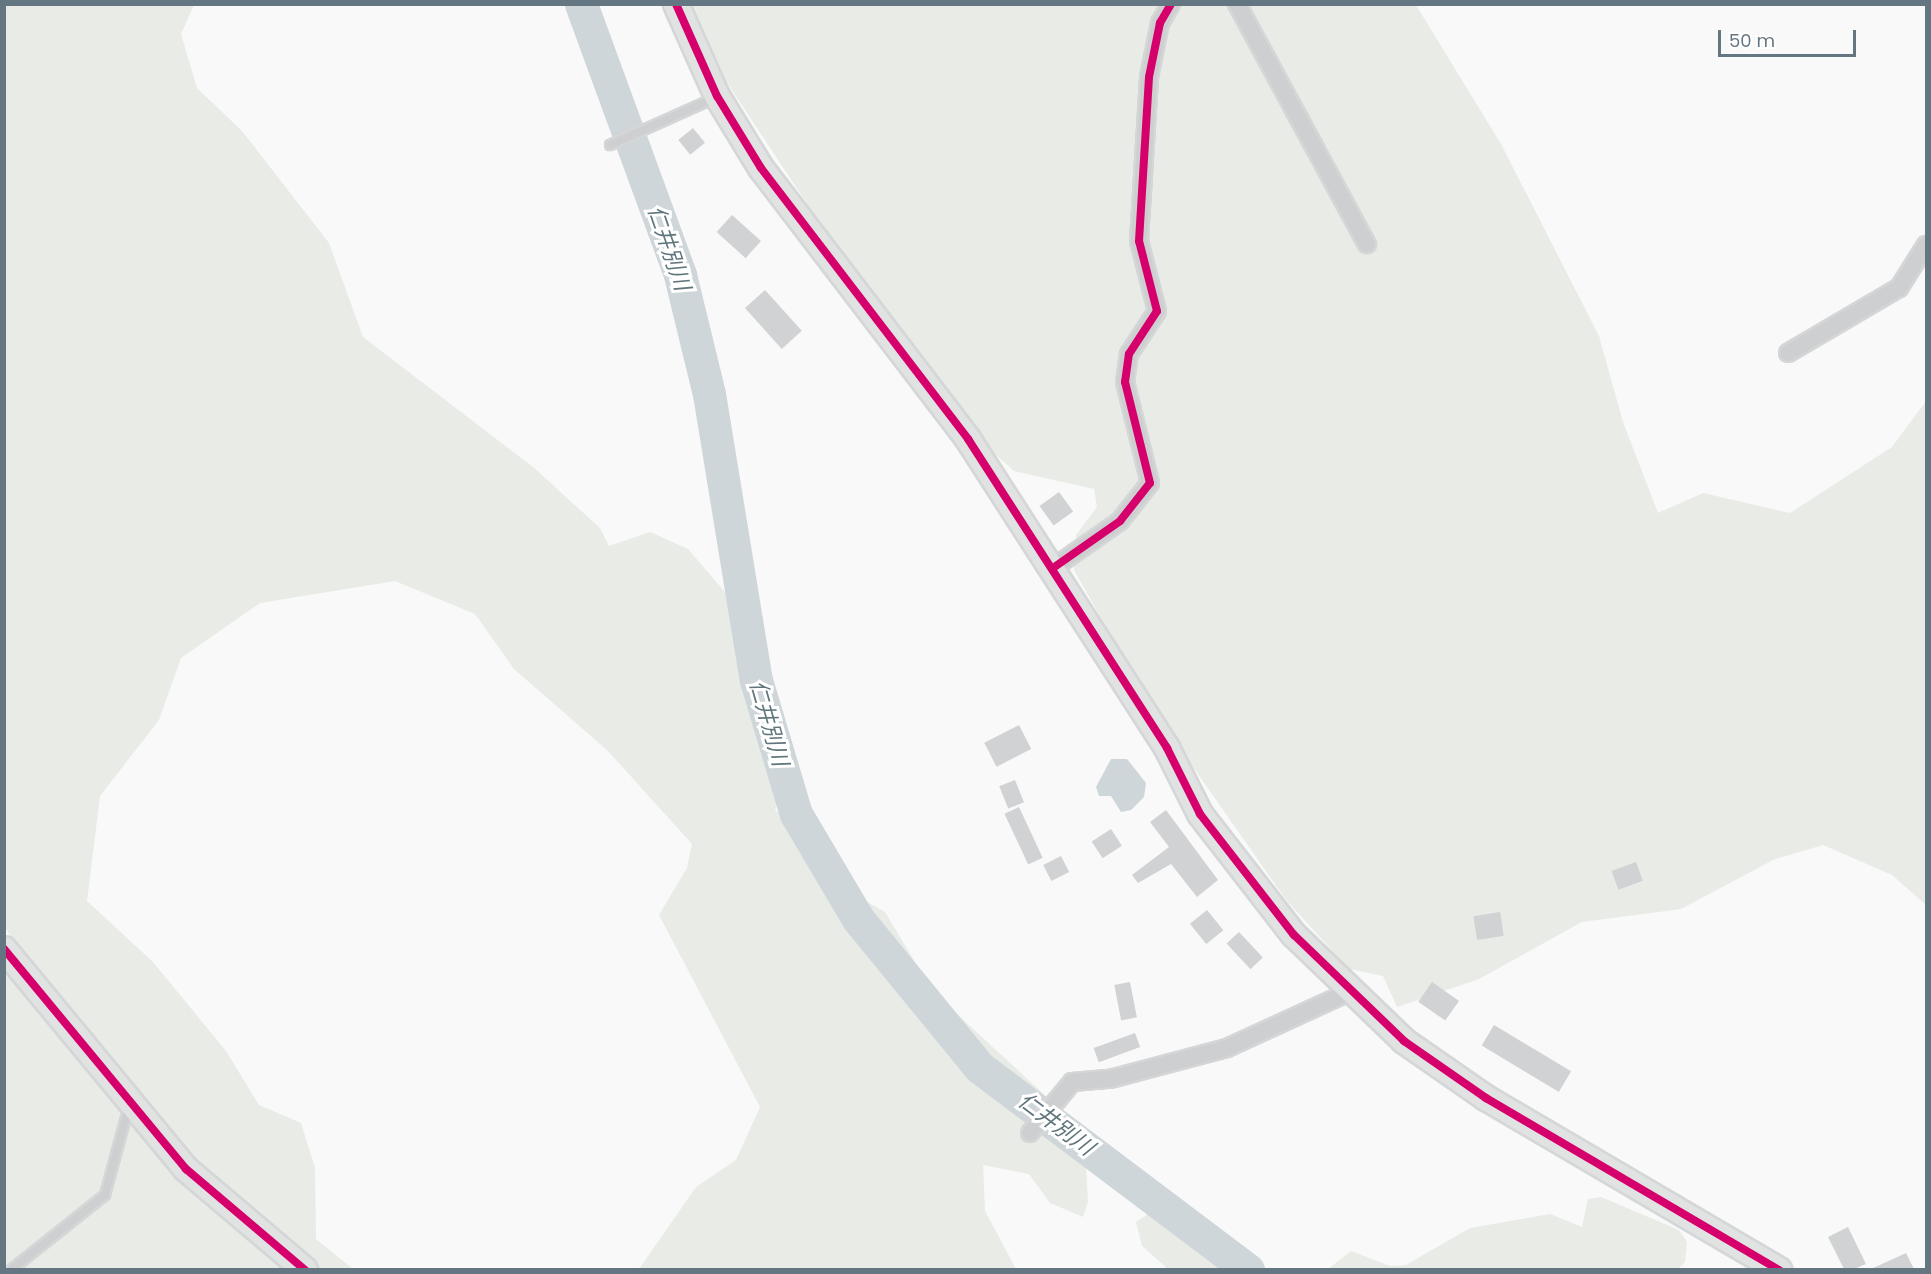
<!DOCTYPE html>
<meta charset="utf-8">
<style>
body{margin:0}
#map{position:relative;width:1931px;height:1274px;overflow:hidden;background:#f9f9f9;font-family:Poppins,"Noto Sans JP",sans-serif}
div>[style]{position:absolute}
.green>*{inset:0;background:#e8ebe6}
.water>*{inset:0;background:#ced6d9}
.river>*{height:33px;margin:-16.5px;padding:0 16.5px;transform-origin:16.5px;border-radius:16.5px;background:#ced6d9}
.building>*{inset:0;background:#d0d2d3;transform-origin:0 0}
.roads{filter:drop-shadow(2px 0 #d5d6d7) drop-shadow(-2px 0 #d5d6d7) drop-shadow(0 2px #d5d6d7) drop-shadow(0 -2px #d5d6d7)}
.lane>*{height:8px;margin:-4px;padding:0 4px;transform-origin:4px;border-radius:4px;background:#cecfd0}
.street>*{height:16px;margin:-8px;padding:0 8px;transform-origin:8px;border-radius:8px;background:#cecfd0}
.secondary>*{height:24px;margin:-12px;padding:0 12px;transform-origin:12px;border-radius:12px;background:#e1e2e2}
.cycleway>*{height:8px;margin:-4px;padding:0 4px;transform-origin:4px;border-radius:4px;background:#d6006c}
span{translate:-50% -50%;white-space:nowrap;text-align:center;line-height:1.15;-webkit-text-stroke:6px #fff;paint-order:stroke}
.water-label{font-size:22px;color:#60757c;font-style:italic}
.frame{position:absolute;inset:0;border:6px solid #657683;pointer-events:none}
.scale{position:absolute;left:1718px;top:30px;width:138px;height:27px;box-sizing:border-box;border:3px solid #657683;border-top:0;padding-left:8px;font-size:18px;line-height:21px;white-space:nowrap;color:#657683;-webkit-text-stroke:4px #fff;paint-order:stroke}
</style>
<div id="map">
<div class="green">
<i style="clip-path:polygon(5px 5px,194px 5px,181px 34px,197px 88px,242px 131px,329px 243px,363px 337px,533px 467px,600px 528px,609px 546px,650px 532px,688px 549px,730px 598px,755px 725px,778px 802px,775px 811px,818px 821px,857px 896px,885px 912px,933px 992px,1084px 1131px,1088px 1202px,1083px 1217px,1050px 1203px,1029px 1174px,983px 1165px,985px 1211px,1016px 1269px,639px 1269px,696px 1187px,736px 1160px,760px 1107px,659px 915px,687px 868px,692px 844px,608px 751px,514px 669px,475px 614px,395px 581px,260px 603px,181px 658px,159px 720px,100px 796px,87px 901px,153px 962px,226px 1051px,259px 1105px,301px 1123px,315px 1168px,316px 1239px,353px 1269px,5px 1269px,4px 971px,88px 1069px,5px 927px)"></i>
<i style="clip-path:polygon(685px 5px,1416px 5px,1501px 144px,1599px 336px,1623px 422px,1658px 513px,1703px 493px,1790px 513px,1892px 447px,1926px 401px,1926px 905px,1892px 875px,1823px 845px,1775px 859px,1681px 909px,1582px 922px,1479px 979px,1397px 1007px,1383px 976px,1349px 969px,1286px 900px,1149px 704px,1074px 570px,1076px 535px,1097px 507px,1094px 489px,1014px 471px,985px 445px,875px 307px,695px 34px)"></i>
<i style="clip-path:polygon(1601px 1197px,1679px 1230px,1687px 1242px,1685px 1262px,1677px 1270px,1328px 1269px,1351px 1251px,1390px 1266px,1406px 1265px,1470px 1228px,1550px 1214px,1582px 1227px,1588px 1199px)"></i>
<i style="clip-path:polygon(1151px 1212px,1233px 1269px,1168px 1269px,1142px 1246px,1136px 1222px)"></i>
</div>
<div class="water">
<i style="clip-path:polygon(1111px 759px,1127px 759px,1146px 783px,1144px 797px,1131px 810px,1121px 812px,1111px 796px,1099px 796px,1096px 787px)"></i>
</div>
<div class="river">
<i style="left:581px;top:4px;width:289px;rotate:69.9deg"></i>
<i style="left:680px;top:275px;width:122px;rotate:76.3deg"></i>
<i style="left:709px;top:394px;width:290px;rotate:80.7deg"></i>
<i style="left:756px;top:680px;width:140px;rotate:73.4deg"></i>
<i style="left:796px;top:814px;width:122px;rotate:59.4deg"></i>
<i style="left:858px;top:919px;width:191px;rotate:50.7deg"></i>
<i style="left:979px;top:1067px;width:337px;rotate:37deg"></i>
</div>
<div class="building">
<i style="left:693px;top:128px;width:19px;height:19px;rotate:51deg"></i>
<i style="left:732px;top:215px;width:39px;height:23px;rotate:42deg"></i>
<i style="left:765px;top:290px;width:55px;height:27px;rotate:48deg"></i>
<i style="left:1059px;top:492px;width:24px;height:24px;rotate:54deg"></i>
<i style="left:1019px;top:725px;width:27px;height:39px;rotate:63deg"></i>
<i style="left:1015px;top:780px;width:24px;height:17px;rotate:68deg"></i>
<i style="left:1019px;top:807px;width:56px;height:16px;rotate:65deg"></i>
<i style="clip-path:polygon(1166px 810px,1218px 880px,1197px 897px,1171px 864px,1138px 883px,1132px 875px,1169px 847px,1150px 822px)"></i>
<i style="left:1111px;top:829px;width:20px;height:23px;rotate:57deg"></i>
<i style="left:1061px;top:856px;width:18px;height:20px;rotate:63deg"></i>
<i style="left:1636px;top:862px;width:20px;height:26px;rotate:70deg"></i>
<i style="left:1207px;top:910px;width:26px;height:22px;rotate:51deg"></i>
<i style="left:1500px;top:912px;width:24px;height:27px;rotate:81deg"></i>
<i style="left:1239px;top:932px;width:35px;height:17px;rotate:47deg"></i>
<i style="left:1130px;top:982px;width:36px;height:16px;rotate:79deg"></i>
<i style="left:1432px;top:982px;width:33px;height:24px;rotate:35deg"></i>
<i style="left:1494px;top:1025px;width:90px;height:24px;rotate:31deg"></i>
<i style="left:1135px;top:1033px;width:15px;height:44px;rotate:70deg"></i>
<i style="clip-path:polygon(1848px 1227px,1866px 1264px,1854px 1269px,1844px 1269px,1828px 1237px)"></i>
<i style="clip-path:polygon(1906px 1253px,1914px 1269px,1871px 1269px)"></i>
</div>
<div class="roads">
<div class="lane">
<i style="left:610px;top:145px;width:117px;rotate:-24.2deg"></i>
<i style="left:11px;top:1270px;width:120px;rotate:-38.6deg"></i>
<i style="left:105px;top:1195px;width:92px;rotate:-74.9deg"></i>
</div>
<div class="street">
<i style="left:1237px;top:4px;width:273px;rotate:61.6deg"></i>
<i style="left:1788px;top:353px;width:129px;rotate:-30.4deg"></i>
<i style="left:1899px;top:288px;width:51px;rotate:-57.9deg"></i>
<i style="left:1053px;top:568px;width:82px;rotate:-35deg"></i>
<i style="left:1120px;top:521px;width:48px;rotate:-51.7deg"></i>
<i style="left:1150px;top:483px;width:104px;rotate:-103.9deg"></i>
<i style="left:1125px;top:382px;width:28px;rotate:-82deg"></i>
<i style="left:1129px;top:354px;width:51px;rotate:-56.9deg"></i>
<i style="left:1157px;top:311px;width:72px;rotate:-104.4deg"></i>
<i style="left:1139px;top:241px;width:164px;rotate:-86.5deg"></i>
<i style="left:1149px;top:77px;width:55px;rotate:-78.5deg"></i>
<i style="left:1160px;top:23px;width:22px;rotate:-60deg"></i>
<i style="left:1030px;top:1133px;width:66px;rotate:-50.5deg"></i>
<i style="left:1072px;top:1082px;width:38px;rotate:-5deg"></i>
<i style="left:1110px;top:1079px;width:121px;rotate:-14.8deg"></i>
<i style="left:1227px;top:1048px;width:134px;rotate:-24.7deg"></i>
</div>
<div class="secondary">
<i style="left:676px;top:4px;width:101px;rotate:66deg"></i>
<i style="left:717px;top:96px;width:84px;rotate:58.6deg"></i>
<i style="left:761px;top:168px;width:341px;rotate:52.6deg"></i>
<i style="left:968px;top:439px;width:368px;rotate:57.2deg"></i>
<i style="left:1167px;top:748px;width:74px;rotate:63.4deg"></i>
<i style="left:1200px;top:814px;width:153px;rotate:52.2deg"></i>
<i style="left:1294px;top:935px;width:153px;rotate:43.9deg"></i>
<i style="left:1404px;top:1041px;width:100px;rotate:34.8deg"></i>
<i style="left:1486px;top:1098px;width:340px;rotate:30.4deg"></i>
<i style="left:4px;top:949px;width:286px;rotate:50.4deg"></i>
<i style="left:186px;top:1169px;width:156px;rotate:40.3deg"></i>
</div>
</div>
<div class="cycleway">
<i style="left:676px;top:4px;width:101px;rotate:66deg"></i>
<i style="left:717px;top:96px;width:84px;rotate:58.6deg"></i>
<i style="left:761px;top:168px;width:341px;rotate:52.6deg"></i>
<i style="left:968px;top:439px;width:368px;rotate:57.2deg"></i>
<i style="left:1167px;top:748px;width:74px;rotate:63.4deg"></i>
<i style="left:1200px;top:814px;width:153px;rotate:52.2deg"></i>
<i style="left:1294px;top:935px;width:153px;rotate:43.9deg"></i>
<i style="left:1404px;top:1041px;width:100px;rotate:34.8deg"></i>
<i style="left:1486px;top:1098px;width:340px;rotate:30.4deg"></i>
<i style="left:1053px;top:568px;width:82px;rotate:-35deg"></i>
<i style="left:1120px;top:521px;width:48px;rotate:-51.7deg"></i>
<i style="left:1150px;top:483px;width:104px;rotate:-103.9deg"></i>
<i style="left:1125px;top:382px;width:28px;rotate:-82deg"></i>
<i style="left:1129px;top:354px;width:51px;rotate:-56.9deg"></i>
<i style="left:1157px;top:311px;width:72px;rotate:-104.4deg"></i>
<i style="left:1139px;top:241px;width:164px;rotate:-86.5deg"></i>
<i style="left:1149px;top:77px;width:55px;rotate:-78.5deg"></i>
<i style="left:1160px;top:23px;width:22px;rotate:-60deg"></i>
<i style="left:4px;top:949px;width:286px;rotate:50.4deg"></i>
<i style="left:186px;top:1169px;width:156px;rotate:40.3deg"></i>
</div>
<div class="water-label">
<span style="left:669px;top:248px;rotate:71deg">仁井別川</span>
<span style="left:769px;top:723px;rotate:74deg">仁井別川</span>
<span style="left:1056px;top:1124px;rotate:37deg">仁井別川</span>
</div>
<div class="frame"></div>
<div class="scale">50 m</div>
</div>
